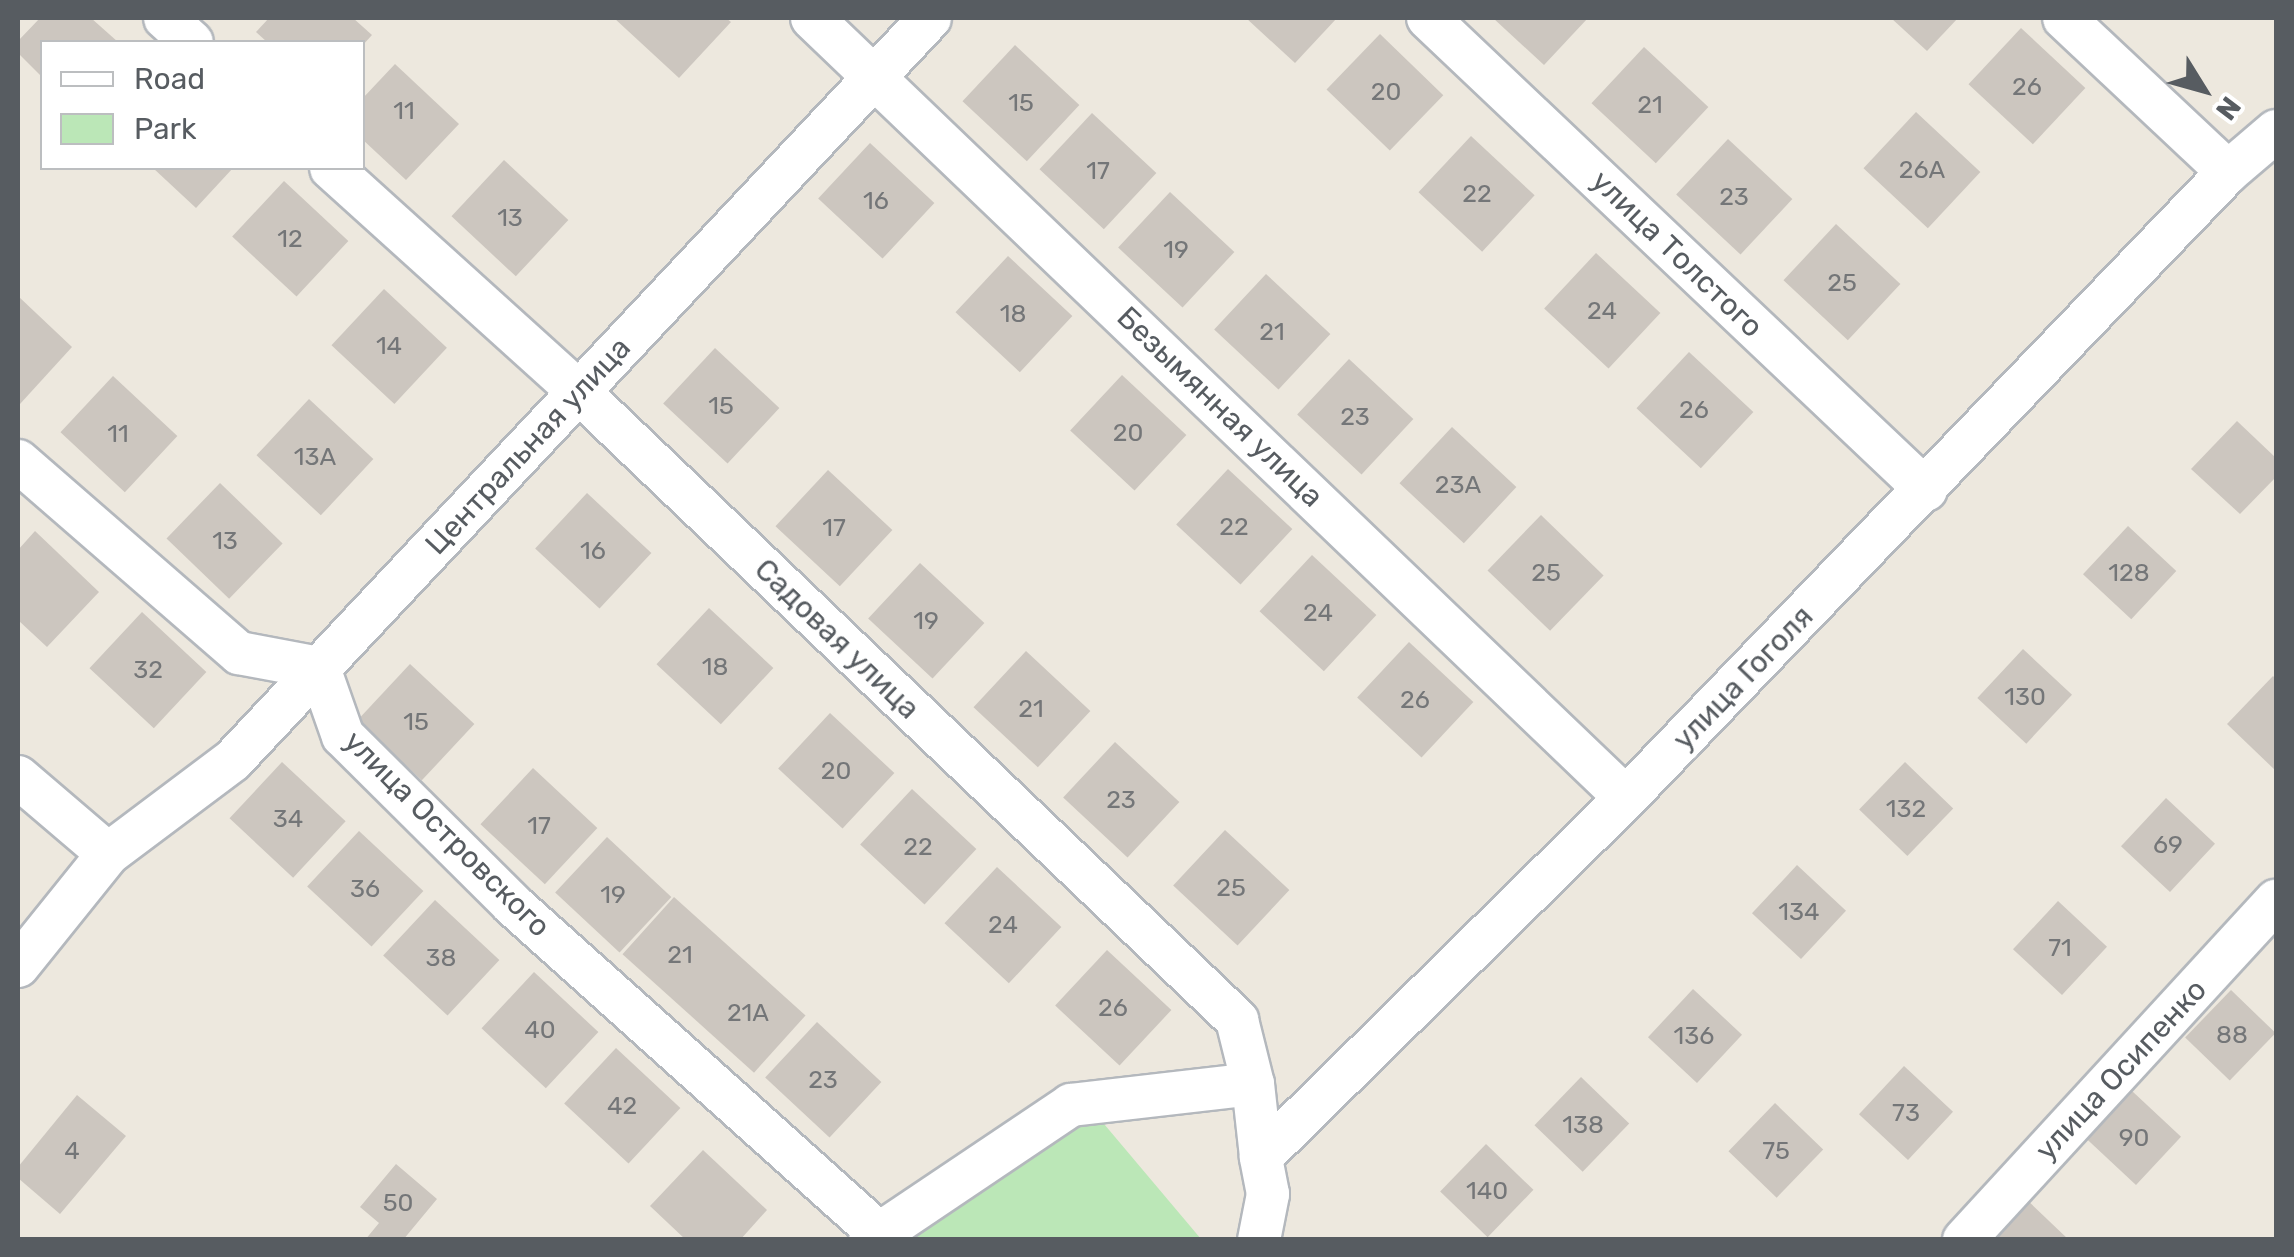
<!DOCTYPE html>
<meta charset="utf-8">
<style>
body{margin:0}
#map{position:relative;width:2294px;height:1257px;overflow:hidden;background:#ede8de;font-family:Rubik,sans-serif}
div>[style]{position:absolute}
.green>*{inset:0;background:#bbe7b7}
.building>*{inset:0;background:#ccc6bf;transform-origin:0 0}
.roads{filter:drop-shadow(2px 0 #b4b8bd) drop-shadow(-2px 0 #b4b8bd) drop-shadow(0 2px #b4b8bd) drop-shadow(0 -2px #b4b8bd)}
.minor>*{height:42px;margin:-21px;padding:0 21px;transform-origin:21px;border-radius:21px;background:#fff}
span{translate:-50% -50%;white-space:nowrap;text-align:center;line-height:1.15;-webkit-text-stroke:9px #fff;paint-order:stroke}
.number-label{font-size:25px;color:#747678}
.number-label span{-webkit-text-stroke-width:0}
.street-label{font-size:30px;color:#575c61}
.frame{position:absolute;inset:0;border:20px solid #575c61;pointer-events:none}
.legend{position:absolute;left:40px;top:40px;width:325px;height:130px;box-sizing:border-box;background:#fff;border:2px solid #bcbec0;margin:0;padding:12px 18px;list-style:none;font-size:30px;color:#575c61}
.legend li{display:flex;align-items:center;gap:20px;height:50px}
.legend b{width:50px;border:2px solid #bcbec0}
.north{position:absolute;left:2154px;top:40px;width:100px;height:100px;-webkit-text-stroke:8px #fff;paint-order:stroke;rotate:127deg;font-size:28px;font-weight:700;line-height:40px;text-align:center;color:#575c61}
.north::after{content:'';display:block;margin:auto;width:35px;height:45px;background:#575c61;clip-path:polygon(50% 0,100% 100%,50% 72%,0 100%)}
</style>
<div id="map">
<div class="green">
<i style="clip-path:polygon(1099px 1118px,1201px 1239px,900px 1240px,1033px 1147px)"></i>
</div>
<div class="building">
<i style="clip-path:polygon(40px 18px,91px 18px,118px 42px,42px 42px,42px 77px,18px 53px,18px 41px)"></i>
<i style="clip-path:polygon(269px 18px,353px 18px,372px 35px,362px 46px,267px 42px,256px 32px)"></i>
<i style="clip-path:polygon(614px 18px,726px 18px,731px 22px,679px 78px)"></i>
<i style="clip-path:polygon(1246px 18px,1337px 18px,1295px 63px)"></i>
<i style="clip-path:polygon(1493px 18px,1588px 18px,1544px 65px)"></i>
<i style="clip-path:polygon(1891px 18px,1958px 18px,1927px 51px)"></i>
<i style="left:2021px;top:28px;width:88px;height:77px;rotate:43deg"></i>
<i style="left:1380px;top:34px;width:88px;height:77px;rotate:44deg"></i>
<i style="left:1015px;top:45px;width:88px;height:77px;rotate:43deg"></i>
<i style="left:1644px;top:47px;width:88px;height:77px;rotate:43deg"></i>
<i style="clip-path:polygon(395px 64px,459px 124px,406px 180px,362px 139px,362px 99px)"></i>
<i style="left:1916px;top:112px;width:88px;height:77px;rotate:43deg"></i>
<i style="left:1092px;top:113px;width:88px;height:77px;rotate:43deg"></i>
<i style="left:1471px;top:136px;width:87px;height:77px;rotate:43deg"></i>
<i style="left:1728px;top:139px;width:88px;height:76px;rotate:43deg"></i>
<i style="left:870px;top:143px;width:88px;height:76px;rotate:43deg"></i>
<i style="left:504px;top:160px;width:88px;height:77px;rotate:43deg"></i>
<i style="clip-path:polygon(153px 168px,233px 168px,196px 208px)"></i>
<i style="left:284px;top:181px;width:88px;height:76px;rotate:43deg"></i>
<i style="left:1170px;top:192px;width:88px;height:76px;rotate:43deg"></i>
<i style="left:1836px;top:224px;width:88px;height:77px;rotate:43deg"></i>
<i style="left:1596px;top:253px;width:88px;height:76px;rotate:43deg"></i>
<i style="left:1008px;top:256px;width:88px;height:77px;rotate:43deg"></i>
<i style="left:1266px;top:274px;width:88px;height:76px;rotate:43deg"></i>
<i style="left:384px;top:289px;width:86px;height:77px;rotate:43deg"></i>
<i style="clip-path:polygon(18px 296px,72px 347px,20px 404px,18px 401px)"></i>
<i style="left:715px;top:348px;width:88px;height:76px;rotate:43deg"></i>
<i style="left:1689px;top:352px;width:88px;height:77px;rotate:43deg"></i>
<i style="left:1349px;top:359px;width:88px;height:76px;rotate:43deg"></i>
<i style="left:1122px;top:375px;width:88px;height:76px;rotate:43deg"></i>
<i style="left:113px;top:376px;width:88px;height:77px;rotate:43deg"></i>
<i style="left:309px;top:399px;width:88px;height:77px;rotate:43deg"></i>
<i style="clip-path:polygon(2237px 421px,2276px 458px,2276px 477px,2240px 514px,2191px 469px)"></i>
<i style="left:1452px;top:427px;width:88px;height:77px;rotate:43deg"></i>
<i style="left:1228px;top:469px;width:88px;height:76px;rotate:43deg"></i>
<i style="left:828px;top:470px;width:88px;height:77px;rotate:43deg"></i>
<i style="left:220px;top:483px;width:87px;height:77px;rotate:44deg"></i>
<i style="left:587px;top:493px;width:88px;height:76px;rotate:43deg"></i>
<i style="left:1541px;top:515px;width:87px;height:77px;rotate:44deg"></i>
<i style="left:2128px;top:526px;width:66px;height:66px;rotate:43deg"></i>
<i style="clip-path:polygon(35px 531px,99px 592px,47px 647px,18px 620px,18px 550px)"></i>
<i style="left:1312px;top:555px;width:88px;height:77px;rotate:43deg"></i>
<i style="left:920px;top:563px;width:88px;height:76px;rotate:43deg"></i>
<i style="left:709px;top:608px;width:88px;height:77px;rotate:43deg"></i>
<i style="left:142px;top:612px;width:88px;height:77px;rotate:43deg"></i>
<i style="left:1409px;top:642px;width:88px;height:76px;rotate:43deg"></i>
<i style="left:2023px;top:649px;width:67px;height:67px;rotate:43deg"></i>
<i style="left:1026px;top:651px;width:88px;height:77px;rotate:43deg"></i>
<i style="left:410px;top:664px;width:88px;height:77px;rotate:43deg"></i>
<i style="clip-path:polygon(2273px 676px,2276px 679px,2276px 771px,2227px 724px)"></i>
<i style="left:830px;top:713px;width:88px;height:76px;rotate:43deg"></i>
<i style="left:1115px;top:742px;width:88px;height:76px;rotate:43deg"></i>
<i style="left:282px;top:762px;width:87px;height:77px;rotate:43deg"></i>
<i style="left:1905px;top:762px;width:67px;height:66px;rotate:44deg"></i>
<i style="left:533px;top:768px;width:88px;height:77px;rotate:43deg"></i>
<i style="left:912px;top:789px;width:88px;height:76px;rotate:43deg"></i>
<i style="left:2166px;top:798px;width:67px;height:66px;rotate:43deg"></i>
<i style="left:1225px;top:830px;width:88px;height:76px;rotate:43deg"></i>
<i style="left:359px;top:831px;width:88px;height:76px;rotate:43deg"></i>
<i style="left:607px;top:837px;width:88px;height:76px;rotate:43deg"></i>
<i style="left:1797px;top:865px;width:67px;height:66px;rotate:43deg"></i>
<i style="left:997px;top:867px;width:88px;height:77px;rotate:43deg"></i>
<i style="left:674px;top:897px;width:177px;height:77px;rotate:42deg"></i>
<i style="left:435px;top:900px;width:88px;height:76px;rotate:43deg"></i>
<i style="left:2058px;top:901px;width:67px;height:66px;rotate:43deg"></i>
<i style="left:1107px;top:950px;width:88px;height:76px;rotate:43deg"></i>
<i style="left:534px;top:972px;width:88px;height:77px;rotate:43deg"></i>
<i style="left:1693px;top:989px;width:67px;height:66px;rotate:43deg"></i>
<i style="left:2231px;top:990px;width:62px;height:66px;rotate:44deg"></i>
<i style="left:817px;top:1022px;width:88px;height:76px;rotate:43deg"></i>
<i style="left:616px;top:1048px;width:88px;height:76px;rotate:43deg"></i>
<i style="left:1904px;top:1066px;width:67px;height:66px;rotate:43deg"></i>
<i style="left:1581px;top:1077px;width:67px;height:67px;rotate:44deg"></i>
<i style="left:2132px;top:1091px;width:67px;height:66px;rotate:43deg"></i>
<i style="clip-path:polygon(77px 1095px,126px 1136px,60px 1214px,18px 1178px,18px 1167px)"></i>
<i style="left:1775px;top:1103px;width:67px;height:67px;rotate:44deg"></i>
<i style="left:1486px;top:1144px;width:66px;height:66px;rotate:44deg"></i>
<i style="clip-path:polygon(703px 1150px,767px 1210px,740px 1240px,686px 1240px,650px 1206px)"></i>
<i style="clip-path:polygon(396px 1164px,437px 1199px,403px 1240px,365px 1240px,379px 1223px,360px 1207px)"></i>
<i style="clip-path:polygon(2025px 1198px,2069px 1240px,1986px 1240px)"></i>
</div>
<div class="roads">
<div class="minor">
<i style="left:165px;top:18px;width:36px;rotate:42deg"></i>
<i style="left:812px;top:18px;width:1127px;rotate:43.78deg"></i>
<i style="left:1428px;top:18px;width:686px;rotate:43.46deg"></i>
<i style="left:2064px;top:18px;width:225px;rotate:43.2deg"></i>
<i style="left:331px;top:168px;width:334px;rotate:42.1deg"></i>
<i style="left:579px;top:392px;width:910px;rotate:43.66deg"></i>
<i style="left:1237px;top:1020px;width:66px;rotate:76deg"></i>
<i style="left:1253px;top:1084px;width:73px;rotate:83.7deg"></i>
<i style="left:18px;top:461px;width:293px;rotate:41deg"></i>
<i style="left:239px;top:653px;width:81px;rotate:10.6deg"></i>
<i style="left:319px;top:668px;width:72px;rotate:70.6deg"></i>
<i style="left:343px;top:736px;width:240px;rotate:44.8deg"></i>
<i style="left:513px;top:905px;width:491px;rotate:41.9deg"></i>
<i style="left:18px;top:777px;width:118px;rotate:40.5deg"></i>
<i style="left:18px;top:966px;width:144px;rotate:-51.2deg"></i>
<i style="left:108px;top:854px;width:156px;rotate:-36.9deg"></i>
<i style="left:233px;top:760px;width:1018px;rotate:-46.79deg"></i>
<i style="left:870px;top:1240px;width:242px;rotate:-33.9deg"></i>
<i style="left:1071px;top:1105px;width:183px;rotate:-6.6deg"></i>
<i style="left:1259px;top:1240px;width:47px;rotate:-78.9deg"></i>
<i style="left:1268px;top:1194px;width:38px;rotate:-101deg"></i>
<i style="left:1261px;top:1157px;width:512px;rotate:-44.53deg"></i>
<i style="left:1626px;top:798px;width:868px;rotate:-46.12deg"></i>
<i style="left:2228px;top:172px;width:63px;rotate:-40.5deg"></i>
<i style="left:1964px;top:1240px;width:461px;rotate:-47.4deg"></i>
</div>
</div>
<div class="number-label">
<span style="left:2027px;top:87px">26</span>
<span style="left:1386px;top:92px">20</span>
<span style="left:1021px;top:103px">15</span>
<span style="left:1650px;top:105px">21</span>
<span style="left:404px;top:111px">11</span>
<span style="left:1922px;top:170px">26А</span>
<span style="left:1098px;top:171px">17</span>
<span style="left:1477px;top:194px">22</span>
<span style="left:1734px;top:197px">23</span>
<span style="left:876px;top:201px">16</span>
<span style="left:510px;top:218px">13</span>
<span style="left:290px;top:239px">12</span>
<span style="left:1176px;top:250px">19</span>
<span style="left:1842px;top:283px">25</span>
<span style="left:1602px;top:311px">24</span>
<span style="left:1013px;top:314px">18</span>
<span style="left:1272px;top:332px">21</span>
<span style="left:389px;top:346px">14</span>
<span style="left:721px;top:406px">15</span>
<span style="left:1694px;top:410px">26</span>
<span style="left:1355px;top:417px">23</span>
<span style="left:1128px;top:433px">20</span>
<span style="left:118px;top:434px">11</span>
<span style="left:315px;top:457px">13А</span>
<span style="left:1458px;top:485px">23А</span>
<span style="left:1234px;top:527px">22</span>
<span style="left:834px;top:528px">17</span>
<span style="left:225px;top:541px">13</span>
<span style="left:593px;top:551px">16</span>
<span style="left:1546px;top:573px">25</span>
<span style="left:2129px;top:573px">128</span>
<span style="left:1318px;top:613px">24</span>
<span style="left:926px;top:621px">19</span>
<span style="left:715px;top:667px">18</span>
<span style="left:148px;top:670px">32</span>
<span style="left:2025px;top:697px">130</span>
<span style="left:1415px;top:700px">26</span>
<span style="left:1031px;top:709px">21</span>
<span style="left:416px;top:722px">15</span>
<span style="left:836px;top:771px">20</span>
<span style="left:1121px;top:800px">23</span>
<span style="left:1906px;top:809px">132</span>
<span style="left:288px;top:819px">34</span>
<span style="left:539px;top:826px">17</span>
<span style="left:2168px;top:845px">69</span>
<span style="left:918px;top:847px">22</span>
<span style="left:1231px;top:888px">25</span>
<span style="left:365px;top:889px">36</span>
<span style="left:613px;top:895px">19</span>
<span style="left:1799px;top:912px">134</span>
<span style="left:1003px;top:925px">24</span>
<span style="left:2060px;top:948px">71</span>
<span style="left:680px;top:955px">21</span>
<span style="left:441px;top:958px">38</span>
<span style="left:1113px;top:1008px">26</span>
<span style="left:748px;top:1013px">21А</span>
<span style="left:540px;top:1030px">40</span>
<span style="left:2232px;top:1035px">88</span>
<span style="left:1694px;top:1036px">136</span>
<span style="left:823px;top:1080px">23</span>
<span style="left:622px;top:1106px">42</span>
<span style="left:1906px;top:1113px">73</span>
<span style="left:1583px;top:1125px">138</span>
<span style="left:2134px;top:1138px">90</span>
<span style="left:72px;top:1151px">4</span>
<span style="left:1776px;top:1151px">75</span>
<span style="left:1487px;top:1191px">140</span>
<span style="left:398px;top:1203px">50</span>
</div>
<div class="street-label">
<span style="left:1677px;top:254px;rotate:44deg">улица Толстого</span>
<span style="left:1220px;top:407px;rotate:44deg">Безымянная улица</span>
<span style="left:528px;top:446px;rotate:-47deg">Центральная улица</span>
<span style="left:837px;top:639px;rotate:44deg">Садовая улица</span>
<span style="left:1743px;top:678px;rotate:-46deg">улица Гоголя</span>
<span style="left:447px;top:834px;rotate:45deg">улица Островского</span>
<span style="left:2121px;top:1070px;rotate:-47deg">улица Осипенко</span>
</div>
<div class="frame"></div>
<ul class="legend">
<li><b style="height:12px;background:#fff"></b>Road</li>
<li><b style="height:28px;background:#bbe7b7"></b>Park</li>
</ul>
<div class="north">N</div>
</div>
